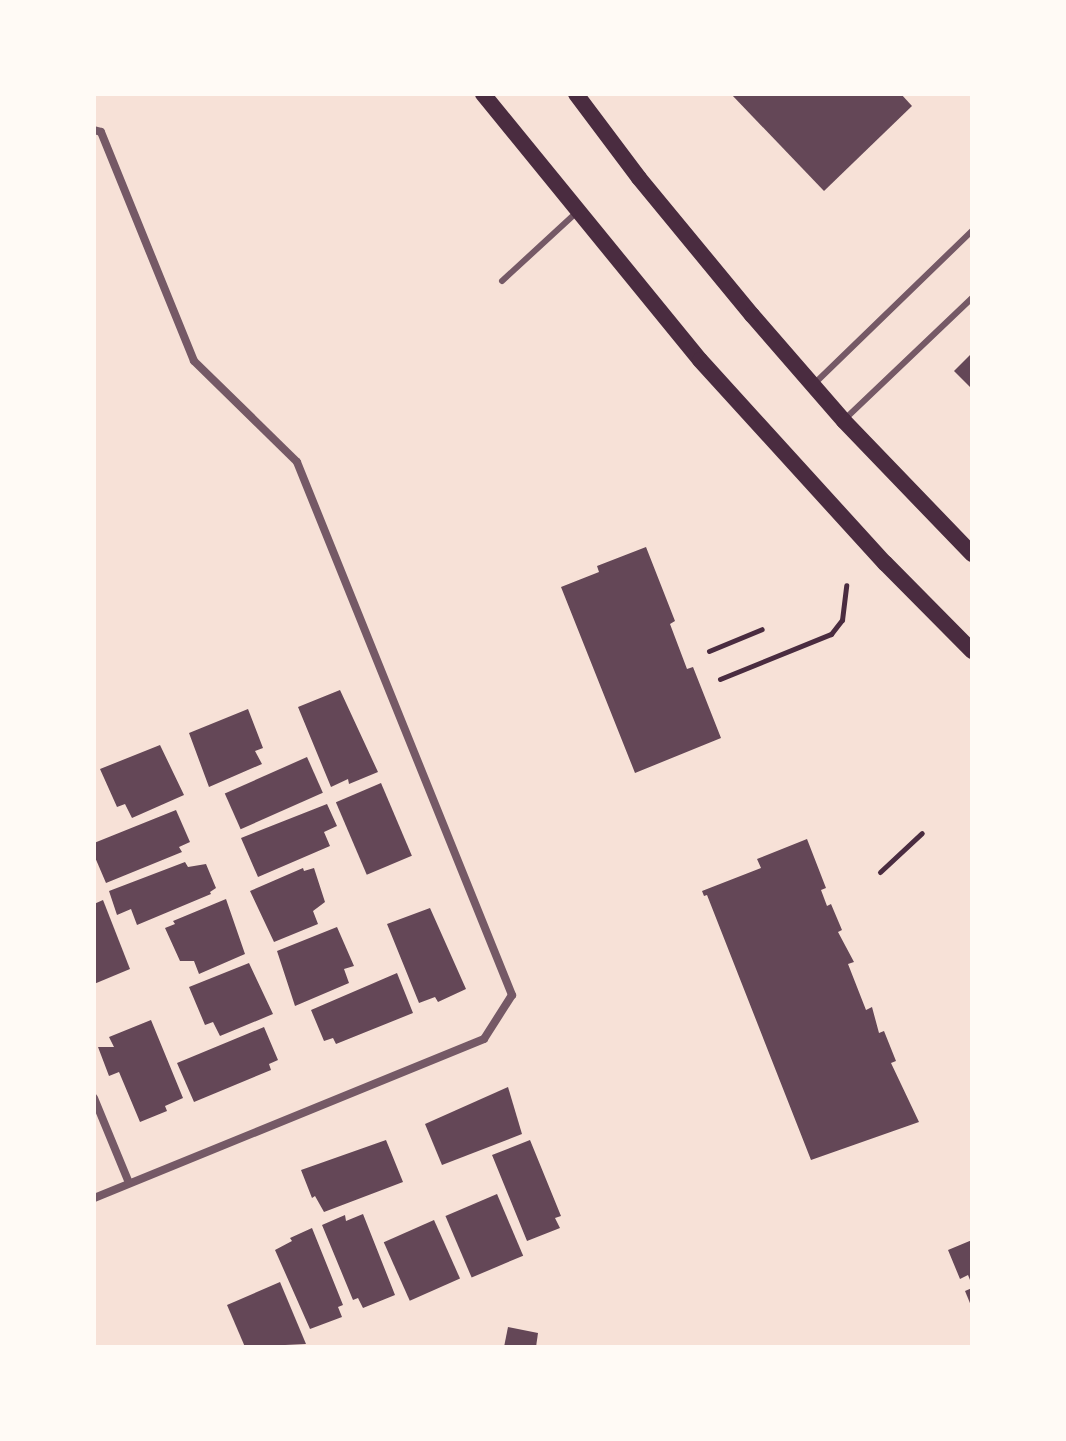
<!DOCTYPE html>
<style>
body{margin:0}
#map{position:relative;width:1066px;height:1441px;overflow:hidden;background:#f7e1d7;font-family:"Space Grotesk",sans-serif}
div>[style]{position:absolute}
.building>*{inset:0;background:#644757;transform-origin:0 0}
.path>*{height:5px;margin:-2.5px;padding:0 2.5px;transform-origin:2.5px;border-radius:2.5px;background:#4a2c40}
.service>*{height:6px;margin:-3px;padding:0 3px;transform-origin:3px;border-radius:3px;background:#755966}
.minor>*{height:8px;margin:-4px;padding:0 4px;transform-origin:4px;border-radius:4px;background:#755966}
.secondary>*{height:16px;margin:-8px;padding:0 8px;transform-origin:8px;border-radius:8px;background:#4a2c40}
span{translate:-50% -50%;white-space:nowrap;text-align:center;line-height:1.15;-webkit-text-stroke:7px #fffaf5;paint-order:stroke}
.frame{position:absolute;inset:0;border:96px solid #fffaf5;pointer-events:none}
</style>
<div id="map">
<div class="building">
<i style="clip-path:polygon(731px 94px,901px 94px,912px 106px,824px 191px)"></i>
<i style="clip-path:polygon(972px 353px,972px 389px,954px 371px)"></i>
<i style="clip-path:polygon(646px 547px,675px 621px,670px 624px,687px 669px,693px 667px,721px 738px,635px 773px,561px 587px,599px 572px,597px 566px)"></i>
<i style="clip-path:polygon(340px 690px,378px 772px,349px 784px,348px 779px,331px 787px,298px 707px)"></i>
<i style="clip-path:polygon(248px 709px,263px 748px,255px 751px,262px 764px,209px 787px,189px 733px)"></i>
<i style="clip-path:polygon(160px 745px,184px 795px,132px 818px,125px 804px,117px 807px,100px 769px)"></i>
<i style="left:307px;top:757px;width:39px;height:90px;rotate:66deg"></i>
<i style="left:381px;top:783px;width:79px;height:49px;rotate:67deg"></i>
<i style="clip-path:polygon(327px 804px,337px 826px,324px 832px,330px 846px,258px 877px,241px 838px)"></i>
<i style="clip-path:polygon(176px 810px,190px 842px,179px 847px,182px 852px,106px 883px,94px 855px,94px 843px)"></i>
<i style="clip-path:polygon(807px 839px,826px 888px,821px 890px,827px 906px,831px 904px,842px 930px,838px 932px,854px 962px,848px 964px,866px 1010px,872px 1007px,879px 1033px,884px 1031px,896px 1061px,891px 1063px,919px 1122px,811px 1160px,707px 895px,704px 896px,702px 891px,761px 868px,757px 859px)"></i>
<i style="clip-path:polygon(185px 862px,188px 867px,206px 864px,216px 888px,210px 892px,211px 894px,137px 925px,131px 909px,117px 915px,109px 891px)"></i>
<i style="clip-path:polygon(303px 868px,304px 871px,314px 868px,325px 902px,313px 911px,318px 924px,274px 942px,250px 891px)"></i>
<i style="clip-path:polygon(226px 899px,245px 954px,199px 974px,194px 961px,180px 961px,165px 928px,175px 924px,173px 921px)"></i>
<i style="clip-path:polygon(103px 900px,130px 969px,94px 984px,94px 904px)"></i>
<i style="clip-path:polygon(430px 908px,466px 989px,438px 1002px,435px 997px,419px 1003px,387px 924px)"></i>
<i style="clip-path:polygon(337px 927px,354px 966px,344px 969px,349px 983px,295px 1006px,277px 951px)"></i>
<i style="clip-path:polygon(249px 963px,273px 1014px,220px 1036px,213px 1022px,205px 1025px,189px 987px)"></i>
<i style="clip-path:polygon(397px 973px,413px 1013px,336px 1044px,333px 1038px,324px 1041px,311px 1010px)"></i>
<i style="clip-path:polygon(151px 1020px,183px 1098px,165px 1106px,167px 1111px,140px 1122px,119px 1072px,109px 1076px,98px 1047px,114px 1047px,109px 1037px)"></i>
<i style="clip-path:polygon(264px 1027px,278px 1060px,269px 1064px,271px 1070px,194px 1102px,177px 1063px)"></i>
<i style="clip-path:polygon(508px 1087px,522px 1134px,442px 1165px,425px 1124px)"></i>
<i style="clip-path:polygon(386px 1140px,403px 1182px,324px 1212px,315px 1196px,312px 1198px,301px 1170px)"></i>
<i style="clip-path:polygon(530px 1140px,561px 1216px,555px 1218px,560px 1228px,527px 1241px,492px 1155px)"></i>
<i style="left:497px;top:1194px;width:67px;height:56px;rotate:67deg"></i>
<i style="clip-path:polygon(363px 1214px,395px 1295px,363px 1308px,358px 1298px,353px 1300px,322px 1225px,345px 1215px,346px 1221px)"></i>
<i style="left:434px;top:1220px;width:64px;height:55px;rotate:66deg"></i>
<i style="clip-path:polygon(312px 1228px,343px 1305px,338px 1307px,342px 1317px,310px 1329px,275px 1250px,292px 1241px,290px 1238px)"></i>
<i style="clip-path:polygon(972px 1240px,972px 1285px,968px 1275px,960px 1279px,948px 1250px)"></i>
<i style="clip-path:polygon(280px 1282px,306px 1344px,245px 1347px,227px 1305px)"></i>
<i style="clip-path:polygon(972px 1288px,972px 1308px,965px 1291px)"></i>
<i style="clip-path:polygon(508px 1327px,538px 1333px,536px 1347px,504px 1347px)"></i>
</div>
<div class="path">
<i style="left:709px;top:651px;width:57px;rotate:-22.5deg"></i>
<i style="left:720px;top:679px;width:120px;rotate:-22.1deg"></i>
<i style="left:831px;top:634px;width:18px;rotate:-52deg"></i>
<i style="left:842px;top:620px;width:35px;rotate:-83deg"></i>
<i style="left:880px;top:872px;width:57px;rotate:-42.9deg"></i>
</div>
<div class="service">
<i style="left:502px;top:281px;width:103px;rotate:-42.6deg"></i>
<i style="left:814px;top:384px;width:220px;rotate:-44.1deg"></i>
<i style="left:846px;top:418px;width:174px;rotate:-43.6deg"></i>
</div>
<div class="minor">
<i style="left:94px;top:130px;width:7px;rotate:16deg"></i>
<i style="left:101px;top:132px;width:247px;rotate:67.9deg"></i>
<i style="left:194px;top:361px;width:144px;rotate:44.4deg"></i>
<i style="left:297px;top:462px;width:575px;rotate:68.03deg"></i>
<i style="left:512px;top:995px;width:52px;rotate:122.5deg"></i>
<i style="left:484px;top:1039px;width:421px;rotate:157.8deg"></i>
<i style="left:94px;top:1098px;width:92px;rotate:67.6deg"></i>
</div>
<div class="secondary">
<i style="left:483px;top:94px;width:343px;rotate:50.8deg"></i>
<i style="left:700px;top:360px;width:275px;rotate:47.7deg"></i>
<i style="left:885px;top:563px;width:124px;rotate:45.3deg"></i>
<i style="left:576px;top:94px;width:105px;rotate:53.1deg"></i>
<i style="left:639px;top:178px;width:178px;rotate:50.5deg"></i>
<i style="left:752px;top:315px;width:140px;rotate:49deg"></i>
<i style="left:844px;top:421px;width:185px;rotate:46.1deg"></i>
</div>
<div class="frame"></div>
</div>
